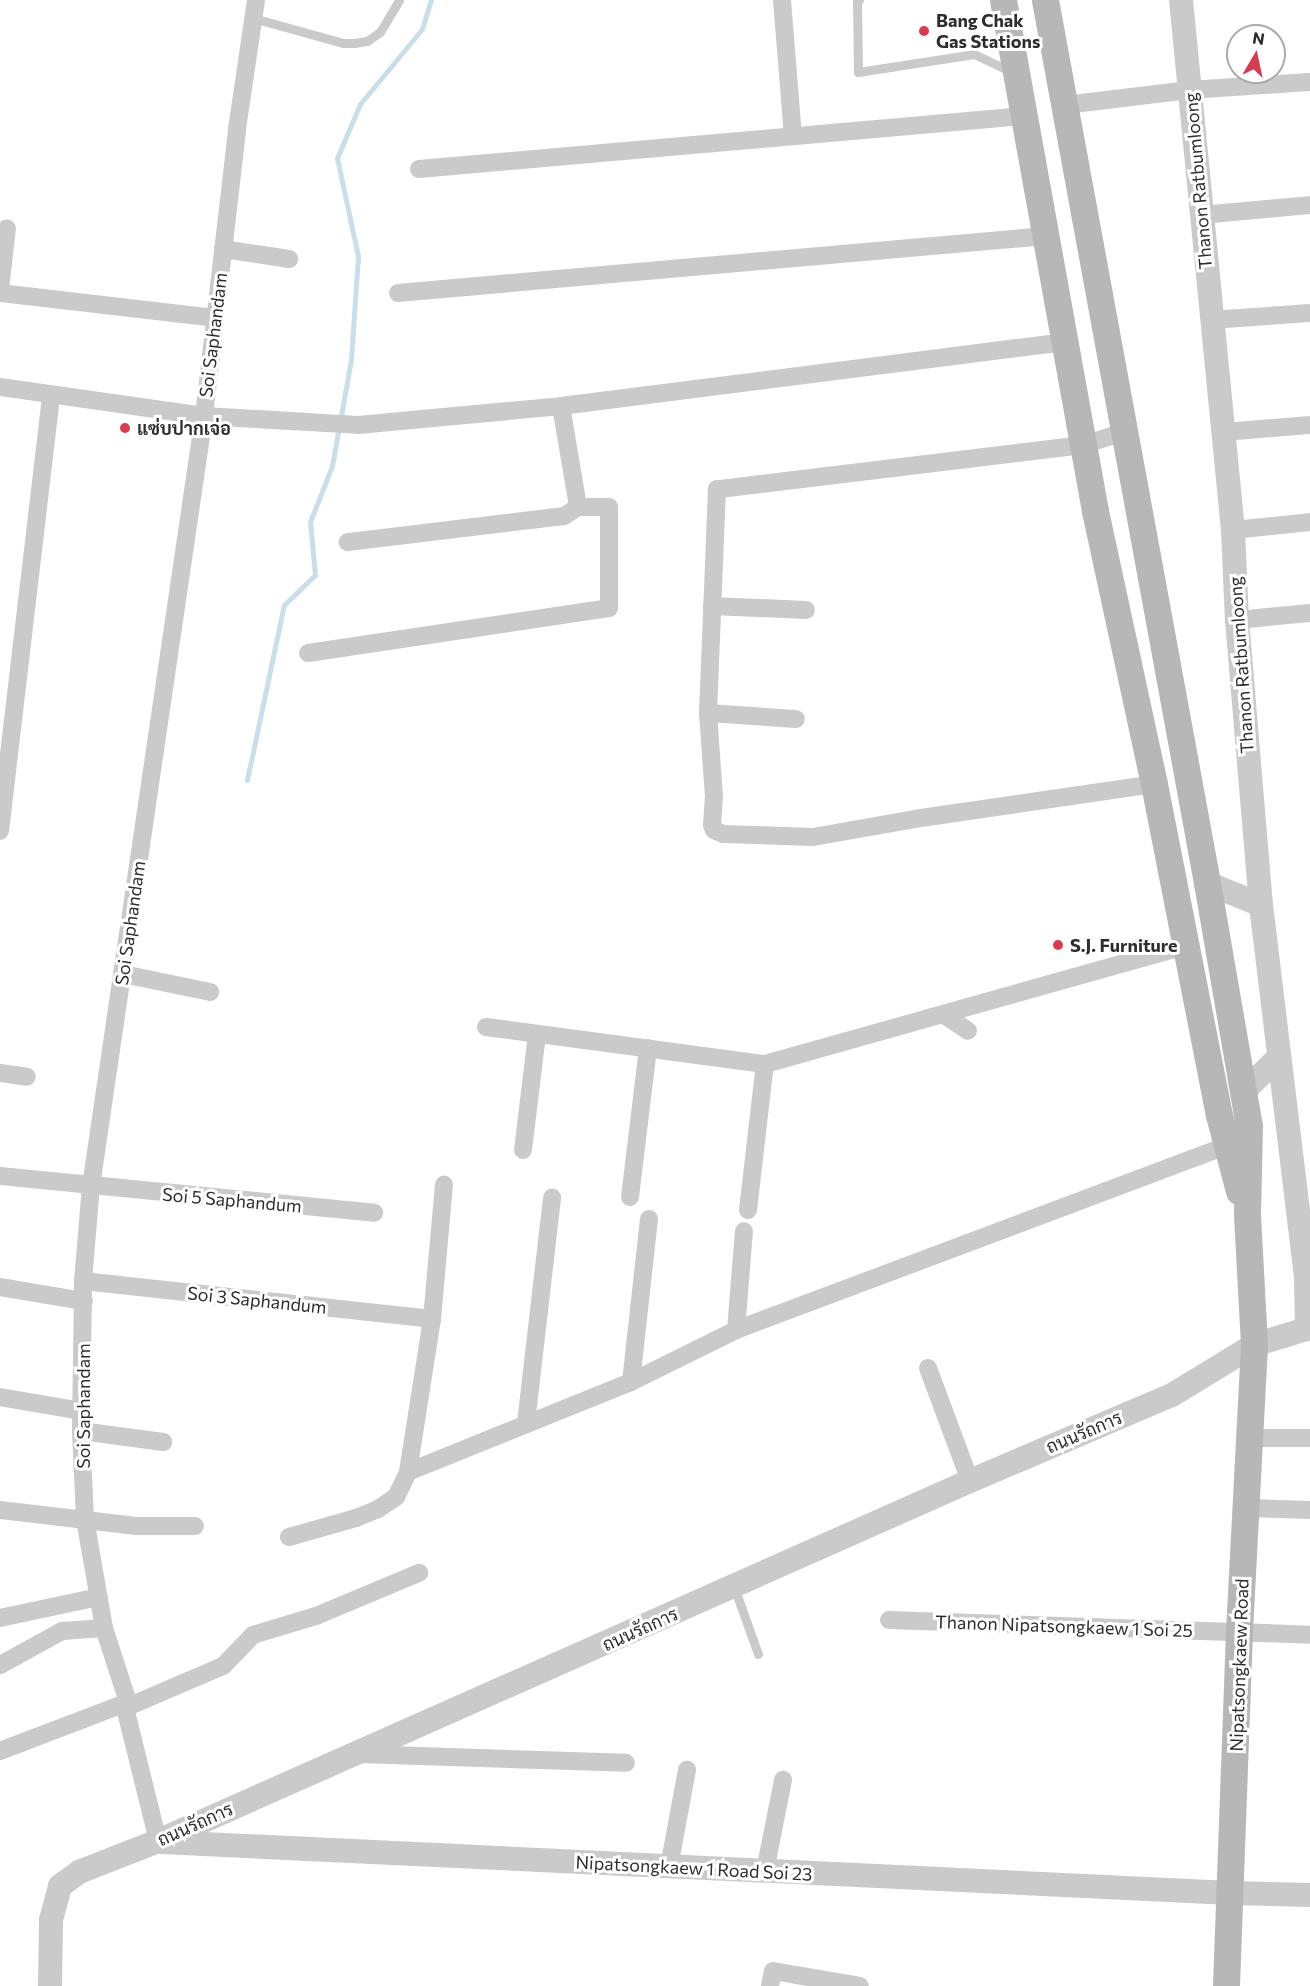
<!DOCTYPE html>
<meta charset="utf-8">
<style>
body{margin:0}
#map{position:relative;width:1310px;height:1986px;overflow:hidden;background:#fff;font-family:Commissioner,Sarabun,sans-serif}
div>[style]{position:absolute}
.stream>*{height:5px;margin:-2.5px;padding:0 2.5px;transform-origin:2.5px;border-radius:2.5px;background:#c9dee8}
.service>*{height:9px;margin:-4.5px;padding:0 4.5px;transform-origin:4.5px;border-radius:4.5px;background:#cacaca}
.minor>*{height:18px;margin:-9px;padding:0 9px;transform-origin:9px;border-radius:9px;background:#cacaca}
.tertiary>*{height:24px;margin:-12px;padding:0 12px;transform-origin:12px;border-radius:12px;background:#cacaca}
.secondary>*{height:27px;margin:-13.5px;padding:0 13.5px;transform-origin:13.5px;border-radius:13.5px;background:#b7b7b7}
.dots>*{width:16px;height:16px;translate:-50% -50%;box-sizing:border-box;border:3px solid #fff;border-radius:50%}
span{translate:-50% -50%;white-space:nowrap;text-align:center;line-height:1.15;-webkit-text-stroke:6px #fff;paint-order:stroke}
.poi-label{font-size:18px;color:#2d2d2d;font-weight:700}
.left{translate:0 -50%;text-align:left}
.street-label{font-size:18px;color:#2d2d2d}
.north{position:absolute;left:1226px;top:24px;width:60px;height:60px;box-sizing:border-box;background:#fff;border:2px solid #ababab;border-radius:50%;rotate:9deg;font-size:16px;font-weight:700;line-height:24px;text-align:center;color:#2d2d2d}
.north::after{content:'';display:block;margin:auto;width:21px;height:27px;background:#d83c4f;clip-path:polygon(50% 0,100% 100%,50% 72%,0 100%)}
</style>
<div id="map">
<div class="stream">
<i style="left:247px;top:780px;width:179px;rotate:-78.1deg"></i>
<i style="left:284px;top:605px;width:43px;rotate:-44.1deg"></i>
<i style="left:315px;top:575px;width:53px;rotate:-95.4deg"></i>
<i style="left:310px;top:522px;width:60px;rotate:-68.6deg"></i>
<i style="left:332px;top:466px;width:109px;rotate:-79.9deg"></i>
<i style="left:351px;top:359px;width:103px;rotate:-86.1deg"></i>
<i style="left:358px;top:256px;width:100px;rotate:-102.1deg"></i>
<i style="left:337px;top:158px;width:59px;rotate:-66.9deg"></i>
<i style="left:360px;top:104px;width:97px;rotate:-50.4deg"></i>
<i style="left:422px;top:29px;width:30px;rotate:-73deg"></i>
</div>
<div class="service">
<i style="left:859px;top:0;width:2px;rotate:180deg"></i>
<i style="left:857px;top:0;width:72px;rotate:89.2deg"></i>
<i style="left:858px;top:72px;width:117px;rotate:-8.8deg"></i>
<i style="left:974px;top:54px;width:42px;rotate:25.3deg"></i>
<i style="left:253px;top:18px;width:93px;rotate:15.5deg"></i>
<i style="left:343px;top:43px;width:11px"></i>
<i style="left:354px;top:43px;width:13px;rotate:-9deg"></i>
<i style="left:367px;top:41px;width:16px;rotate:-35deg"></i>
<i style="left:380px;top:32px;width:37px;rotate:-59deg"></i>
<i style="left:734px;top:1587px;width:71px;rotate:70.3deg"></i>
</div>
<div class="minor">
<i style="left:782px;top:0;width:136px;rotate:85.4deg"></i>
<i style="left:1065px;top:105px;width:125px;rotate:-6.9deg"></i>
<i style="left:1189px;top:90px;width:121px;rotate:-3.8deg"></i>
<i style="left:419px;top:169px;width:607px;rotate:-5.01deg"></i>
<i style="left:1201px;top:215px;width:109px;rotate:-5.2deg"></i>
<i style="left:223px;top:249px;width:67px;rotate:8.6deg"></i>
<i style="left:0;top:289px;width:61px;rotate:-83.5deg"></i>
<i style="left:0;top:293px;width:216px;rotate:6.6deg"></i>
<i style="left:398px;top:293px;width:651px;rotate:-5.03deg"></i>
<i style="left:1210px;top:320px;width:100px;rotate:-4deg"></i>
<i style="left:0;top:387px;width:206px;rotate:8.1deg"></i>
<i style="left:204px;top:416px;width:154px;rotate:3.3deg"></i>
<i style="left:358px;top:425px;width:204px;rotate:-5.3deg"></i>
<i style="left:561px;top:406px;width:508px;rotate:-7.24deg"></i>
<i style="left:561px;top:406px;width:102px;rotate:80.4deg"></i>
<i style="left:1124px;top:432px;width:43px;rotate:162.4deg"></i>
<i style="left:1083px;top:445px;width:369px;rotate:173.1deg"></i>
<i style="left:717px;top:489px;width:224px;rotate:92.3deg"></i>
<i style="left:708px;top:713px;width:83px;rotate:85.9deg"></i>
<i style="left:714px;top:796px;width:29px;rotate:94deg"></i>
<i style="left:712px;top:825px;width:5px;rotate:68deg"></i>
<i style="left:714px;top:830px;width:10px;rotate:24deg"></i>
<i style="left:723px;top:834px;width:90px;rotate:1.9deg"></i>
<i style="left:813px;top:837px;width:110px;rotate:-10deg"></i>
<i style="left:921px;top:818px;width:235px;rotate:-8.3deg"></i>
<i style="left:1224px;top:432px;width:86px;rotate:-4.7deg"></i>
<i style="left:1233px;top:530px;width:77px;rotate:-5.9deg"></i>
<i style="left:712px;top:606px;width:94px;rotate:2.4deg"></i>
<i style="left:1237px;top:620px;width:73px;rotate:-5.5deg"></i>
<i style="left:308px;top:653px;width:304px;rotate:-8.5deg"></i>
<i style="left:609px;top:608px;width:101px;rotate:-90deg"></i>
<i style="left:609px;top:507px;width:31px;rotate:180deg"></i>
<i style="left:578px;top:507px;width:17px;rotate:147deg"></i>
<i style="left:564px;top:516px;width:218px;rotate:173.1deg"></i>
<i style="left:708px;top:713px;width:88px;rotate:3.9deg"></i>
<i style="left:0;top:831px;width:439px;rotate:-83.3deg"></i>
<i style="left:123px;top:974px;width:89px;rotate:11.7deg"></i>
<i style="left:943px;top:1014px;width:30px;rotate:34deg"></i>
<i style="left:486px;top:1027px;width:281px;rotate:7.6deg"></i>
<i style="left:765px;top:1064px;width:438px;rotate:-15.7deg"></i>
<i style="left:0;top:1073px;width:27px;rotate:8deg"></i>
<i style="left:523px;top:1150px;width:117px;rotate:-83.1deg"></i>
<i style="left:0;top:1176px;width:376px;rotate:5.6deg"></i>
<i style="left:630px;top:1197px;width:150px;rotate:-83.1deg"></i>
<i style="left:748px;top:1210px;width:147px;rotate:-83.4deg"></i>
<i style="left:83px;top:1281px;width:351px;rotate:6.2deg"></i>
<i style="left:0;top:1287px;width:85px;rotate:9.5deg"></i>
<i style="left:736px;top:1330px;width:99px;rotate:-85.4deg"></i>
<i style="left:928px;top:1368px;width:121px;rotate:69.6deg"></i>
<i style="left:631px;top:1382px;width:164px;rotate:-83.7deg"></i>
<i style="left:0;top:1397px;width:82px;rotate:9.8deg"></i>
<i style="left:526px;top:1423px;width:227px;rotate:-83.4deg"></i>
<i style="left:81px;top:1431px;width:83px;rotate:7.6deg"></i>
<i style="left:1249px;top:1438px;width:61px"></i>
<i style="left:408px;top:1472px;width:240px;rotate:-22deg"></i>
<i style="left:631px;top:1382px;width:117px;rotate:-26.3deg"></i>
<i style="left:736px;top:1330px;width:523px;rotate:-20.58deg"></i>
<i style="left:1246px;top:1508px;width:64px;rotate:1.8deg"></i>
<i style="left:0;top:1510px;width:137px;rotate:6.7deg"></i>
<i style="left:136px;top:1526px;width:59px"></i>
<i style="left:289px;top:1537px;width:70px;rotate:-15.8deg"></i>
<i style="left:356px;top:1518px;width:24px;rotate:-22deg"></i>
<i style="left:378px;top:1509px;width:22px;rotate:-34deg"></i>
<i style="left:396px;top:1497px;width:28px;rotate:-64deg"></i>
<i style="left:408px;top:1472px;width:155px;rotate:-81.1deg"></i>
<i style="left:432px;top:1319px;width:135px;rotate:-84.9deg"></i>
<i style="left:0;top:1618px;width:101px;rotate:-12deg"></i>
<i style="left:889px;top:1620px;width:421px;rotate:2deg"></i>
<i style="left:0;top:1665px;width:71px;rotate:-28.7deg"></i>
<i style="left:62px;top:1631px;width:42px;rotate:-4.1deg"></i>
<i style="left:125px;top:1708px;width:107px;rotate:-23.2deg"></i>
<i style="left:223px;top:1666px;width:43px;rotate:-45.9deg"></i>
<i style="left:253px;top:1635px;width:66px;rotate:-16.8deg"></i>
<i style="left:316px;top:1616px;width:112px;rotate:-22.7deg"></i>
<i style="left:0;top:1751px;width:137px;rotate:-20.9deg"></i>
<i style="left:359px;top:1754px;width:267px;rotate:1.9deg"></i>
<i style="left:158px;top:1841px;width:137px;rotate:-103.9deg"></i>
<i style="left:125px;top:1708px;width:7px;rotate:-63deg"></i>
<i style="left:128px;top:1702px;width:78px;rotate:-108deg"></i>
<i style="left:104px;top:1628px;width:111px;rotate:-99.9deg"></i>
<i style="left:85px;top:1519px;width:88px;rotate:-92.6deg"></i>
<i style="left:81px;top:1431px;width:150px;rotate:-89.2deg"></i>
<i style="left:83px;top:1281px;width:95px;rotate:-85.2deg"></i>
<i style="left:91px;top:1186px;width:778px;rotate:-81.65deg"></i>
<i style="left:204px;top:416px;width:289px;rotate:-83.4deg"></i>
<i style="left:237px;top:129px;width:130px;rotate:-81.6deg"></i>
<i style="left:669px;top:1867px;width:99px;rotate:-79.5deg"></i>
<i style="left:765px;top:1871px;width:93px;rotate:-78.8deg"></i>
<i style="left:770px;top:1986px;width:15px;rotate:-79deg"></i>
<i style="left:773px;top:1971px;width:88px;rotate:9.8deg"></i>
</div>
<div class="tertiary">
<i style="left:1181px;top:0;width:533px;rotate:84.4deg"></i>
<i style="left:1233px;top:530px;width:90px;rotate:87.5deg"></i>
<i style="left:1237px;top:620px;width:286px;rotate:85.2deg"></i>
<i style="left:1261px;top:905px;width:376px;rotate:83.1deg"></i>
<i style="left:1306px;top:1278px;width:51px;rotate:88.9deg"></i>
<i style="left:1207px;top:883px;width:58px;rotate:22.2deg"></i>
<i style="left:1244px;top:1091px;width:47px;rotate:-44.1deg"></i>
<i style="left:162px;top:1842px;width:1070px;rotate:2.73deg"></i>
<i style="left:1231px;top:1893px;width:79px;rotate:1.5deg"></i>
<i style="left:50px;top:1986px;width:66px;rotate:-89.1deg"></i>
<i style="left:51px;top:1920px;width:35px;rotate:-75deg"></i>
<i style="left:60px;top:1886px;width:24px;rotate:-36deg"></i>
<i style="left:79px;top:1872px;width:85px;rotate:-21.4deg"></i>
<i style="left:158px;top:1841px;width:888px;rotate:-23.91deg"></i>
<i style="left:970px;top:1481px;width:220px;rotate:-23.1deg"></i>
<i style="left:1172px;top:1395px;width:96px;rotate:-31.4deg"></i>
<i style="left:1254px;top:1345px;width:59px;rotate:-16.9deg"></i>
</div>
<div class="secondary">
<i style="left:1003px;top:0;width:519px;rotate:79.79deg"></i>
<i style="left:1095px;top:511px;width:279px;rotate:77.8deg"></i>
<i style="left:1154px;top:784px;width:337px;rotate:78.9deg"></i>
<i style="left:1219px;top:1115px;width:79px;rotate:75.3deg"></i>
<i style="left:1045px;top:0;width:898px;rotate:79.6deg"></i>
<i style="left:1207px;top:883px;width:247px;rotate:80.2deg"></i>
<i style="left:1249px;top:1126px;width:89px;rotate:91.3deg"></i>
<i style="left:1247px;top:1215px;width:130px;rotate:86.9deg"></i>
<i style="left:1254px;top:1345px;width:286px;rotate:93deg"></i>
<i style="left:1239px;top:1631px;width:355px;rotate:92.1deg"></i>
</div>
<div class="dots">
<i style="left:924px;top:31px;background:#d83c4f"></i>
<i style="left:125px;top:428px;background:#d83c4f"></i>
<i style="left:1058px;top:945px;background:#d83c4f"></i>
</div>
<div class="poi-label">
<span class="left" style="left:936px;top:31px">Bang Chak<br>Gas Stations</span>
<span class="left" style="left:137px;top:428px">แซ่บปากเจ่อ</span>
<span class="left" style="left:1070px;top:945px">S.J. Furniture</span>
</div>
<div class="street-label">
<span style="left:1198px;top:181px;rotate:-95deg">Thanon Ratbumloong</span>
<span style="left:213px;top:335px;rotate:-83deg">Soi Saphandam</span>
<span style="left:1241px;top:665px;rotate:-94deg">Thanon Ratbumloong</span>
<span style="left:130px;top:923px;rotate:-82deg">Soi Saphandam</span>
<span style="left:232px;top:1200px;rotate:5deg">Soi 5 Saphandum</span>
<span style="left:257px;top:1300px;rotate:6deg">Soi 3 Saphandum</span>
<span style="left:83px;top:1406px;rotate:-90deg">Soi Saphandam</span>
<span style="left:1084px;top:1432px;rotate:-23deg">ถนนรัถการ</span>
<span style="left:1064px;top:1626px;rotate:2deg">Thanon Nipatsongkaew 1 Soi 25</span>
<span style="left:640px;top:1629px;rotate:-24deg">ถนนรัถการ</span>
<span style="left:1239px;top:1665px;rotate:-88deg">Nipatsongkaew Road</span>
<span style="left:195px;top:1824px;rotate:-24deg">ถนนรัถการ</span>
<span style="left:694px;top:1868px;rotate:3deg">Nipatsongkaew 1 Road Soi 23</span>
</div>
<div class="north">N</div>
</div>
